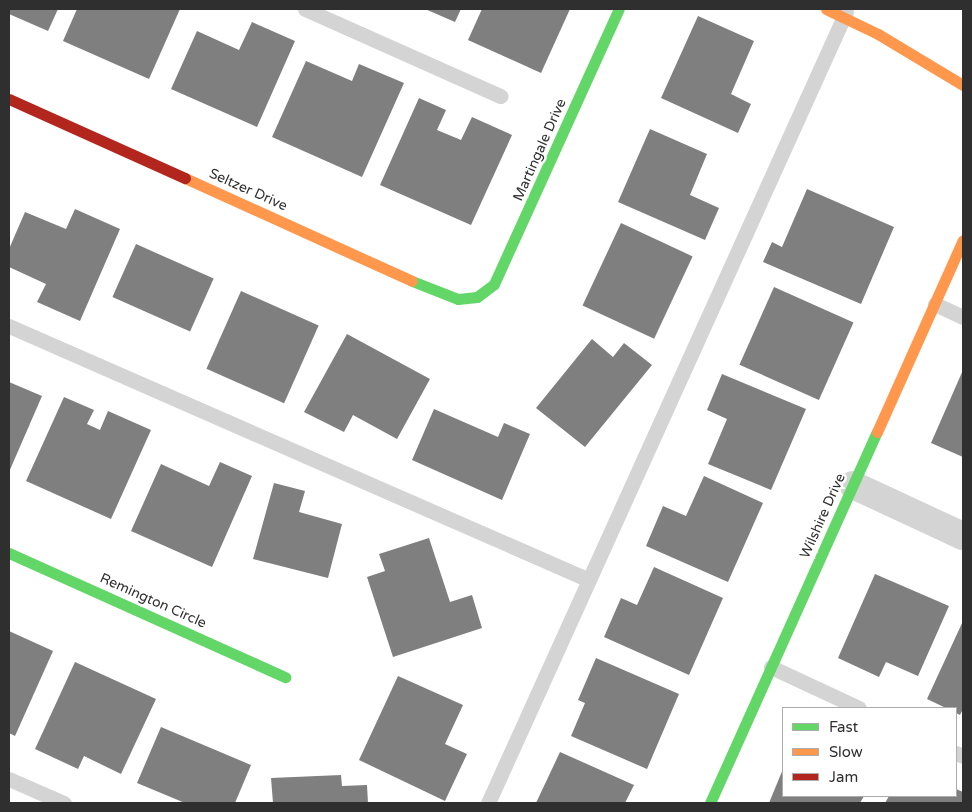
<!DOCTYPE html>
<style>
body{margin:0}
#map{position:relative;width:972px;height:812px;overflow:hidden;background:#fff;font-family:"Varela Round",sans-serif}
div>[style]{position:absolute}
.building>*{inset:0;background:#7f7f7f;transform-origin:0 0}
.lane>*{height:15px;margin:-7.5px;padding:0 7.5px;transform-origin:7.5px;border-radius:7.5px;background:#d4d4d4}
.street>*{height:28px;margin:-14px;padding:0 14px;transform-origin:14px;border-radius:14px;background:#d4d4d4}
.fast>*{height:11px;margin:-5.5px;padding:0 5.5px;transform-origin:5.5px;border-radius:5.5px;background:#63d668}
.slow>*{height:11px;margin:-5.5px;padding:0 5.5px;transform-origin:5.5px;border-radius:5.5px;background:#ff974d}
.jam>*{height:11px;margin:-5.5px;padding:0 5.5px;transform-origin:5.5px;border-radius:5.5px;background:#b3261e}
span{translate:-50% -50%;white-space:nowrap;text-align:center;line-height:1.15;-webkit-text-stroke:5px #fff;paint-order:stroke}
.street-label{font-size:14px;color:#2f2f2f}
.frame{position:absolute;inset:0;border:10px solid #2f2f2f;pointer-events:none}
.legend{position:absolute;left:782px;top:707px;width:175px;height:90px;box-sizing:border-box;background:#fff;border:1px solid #acacac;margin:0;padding:6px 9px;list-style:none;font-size:15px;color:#2f2f2f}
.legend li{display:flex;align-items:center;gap:10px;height:25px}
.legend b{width:25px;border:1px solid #acacac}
</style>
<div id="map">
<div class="building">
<i style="clip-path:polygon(9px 9px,58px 9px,48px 31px,9px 14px)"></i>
<i style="clip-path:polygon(77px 9px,180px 9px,149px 79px,63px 41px)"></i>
<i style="clip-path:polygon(425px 9px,461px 9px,455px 22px)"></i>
<i style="clip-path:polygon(482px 9px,570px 9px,541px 73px,468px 40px)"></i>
<i style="clip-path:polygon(698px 16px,754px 41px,731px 94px,751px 104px,738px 133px,661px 98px)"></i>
<i style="clip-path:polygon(252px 22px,295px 41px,257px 127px,171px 89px,197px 31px,239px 50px)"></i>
<i style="clip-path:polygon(306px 61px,352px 81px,359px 64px,404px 83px,362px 177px,272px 137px)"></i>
<i style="clip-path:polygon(419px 98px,446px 110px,437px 130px,461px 140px,472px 117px,512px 135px,471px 225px,380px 185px)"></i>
<i style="clip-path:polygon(650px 129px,707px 154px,690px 195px,719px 208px,705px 240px,618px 202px)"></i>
<i style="clip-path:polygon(807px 189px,894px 227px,861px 304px,763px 262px,772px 242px,782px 247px)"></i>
<i style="clip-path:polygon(75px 209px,120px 229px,80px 321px,37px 302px,46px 284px,9px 267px,9px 249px,25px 212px,66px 229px)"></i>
<i style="left:621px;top:223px;width:79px;height:91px;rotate:25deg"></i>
<i style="left:136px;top:244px;width:85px;height:58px;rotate:24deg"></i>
<i style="left:774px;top:287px;width:87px;height:85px;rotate:24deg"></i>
<i style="left:241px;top:291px;width:85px;height:85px;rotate:24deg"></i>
<i style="clip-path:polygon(347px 334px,430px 379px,397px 439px,353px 415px,344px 432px,304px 412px)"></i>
<i style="clip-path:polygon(592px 339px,613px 357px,624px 343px,652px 365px,585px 447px,536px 408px)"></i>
<i style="clip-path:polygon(963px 370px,963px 457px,931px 443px)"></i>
<i style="clip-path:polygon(722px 374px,806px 409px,771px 490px,708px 464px,727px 419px,707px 410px)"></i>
<i style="clip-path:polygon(9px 382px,42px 396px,9px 472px)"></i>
<i style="clip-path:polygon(64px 397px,94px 410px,87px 424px,100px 430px,108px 411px,151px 430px,111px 519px,26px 481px)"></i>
<i style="clip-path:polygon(434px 409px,498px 437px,504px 423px,530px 434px,502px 500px,412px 460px)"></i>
<i style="clip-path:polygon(220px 462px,252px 476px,212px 567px,131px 531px,161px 464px,209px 486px)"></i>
<i style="clip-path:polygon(704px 476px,763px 503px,728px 582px,646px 546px,663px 506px,686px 516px)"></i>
<i style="clip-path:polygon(274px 483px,305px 491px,299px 512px,342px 524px,328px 578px,253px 559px)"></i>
<i style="clip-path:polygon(429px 538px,450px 602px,472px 595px,482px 628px,393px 657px,367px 577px,385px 571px,379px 554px)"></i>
<i style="clip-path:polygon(654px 567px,723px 598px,689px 675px,604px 637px,621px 598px,637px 605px)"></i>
<i style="clip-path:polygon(875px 574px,949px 606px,918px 676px,886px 662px,879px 677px,838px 658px)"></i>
<i style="clip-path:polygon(963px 621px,963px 709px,960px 715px,956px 713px,956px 708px,946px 708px,927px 699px)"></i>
<i style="clip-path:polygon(9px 631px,53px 651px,15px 736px,9px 733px)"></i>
<i style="clip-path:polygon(596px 658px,679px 694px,647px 769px,571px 736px,585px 703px,578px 700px)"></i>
<i style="clip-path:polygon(75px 662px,156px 699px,121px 774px,84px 756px,78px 769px,35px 749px)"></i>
<i style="clip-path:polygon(398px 676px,463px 705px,445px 744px,467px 754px,445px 801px,359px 760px)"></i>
<i style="clip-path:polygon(161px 727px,251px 765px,235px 803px,185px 803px,137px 783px)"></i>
<i style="clip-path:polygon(560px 752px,634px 785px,625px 803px,536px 803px)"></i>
<i style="clip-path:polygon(783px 769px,783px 796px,864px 796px,860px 803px,769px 803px)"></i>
<i style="clip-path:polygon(341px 775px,342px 786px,367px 785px,368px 803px,273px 803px,271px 778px)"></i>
<i style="clip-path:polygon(956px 789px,963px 792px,963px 803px,885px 803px,889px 796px,956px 796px)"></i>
</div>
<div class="lane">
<i style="left:305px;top:9px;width:214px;rotate:24deg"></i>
<i style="left:935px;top:304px;width:31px;rotate:25deg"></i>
<i style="left:9px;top:326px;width:633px;rotate:23.65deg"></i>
<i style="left:771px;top:667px;width:97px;rotate:25deg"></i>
<i style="left:956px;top:753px;width:8px;rotate:23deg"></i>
<i style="left:9px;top:779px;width:60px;rotate:23.6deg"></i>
<i style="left:488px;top:803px;width:868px;rotate:-65.65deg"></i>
</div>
<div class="street">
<i style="left:853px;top:485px;width:121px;rotate:24.9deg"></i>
</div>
<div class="fast">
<i style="left:412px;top:281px;width:49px;rotate:21.4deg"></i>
<i style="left:458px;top:299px;width:19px;rotate:-6deg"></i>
<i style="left:477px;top:297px;width:21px;rotate:-37deg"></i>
<i style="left:494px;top:284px;width:302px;rotate:-65.6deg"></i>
<i style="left:9px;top:553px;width:303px;rotate:24.2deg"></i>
<i style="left:710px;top:803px;width:407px;rotate:-65.8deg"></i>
</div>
<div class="slow">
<i style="left:826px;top:9px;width:58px;rotate:25.7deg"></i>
<i style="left:878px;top:34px;width:99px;rotate:31deg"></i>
<i style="left:185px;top:178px;width:249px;rotate:24.4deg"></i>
<i style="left:877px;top:432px;width:210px;rotate:-65.9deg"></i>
</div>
<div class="jam">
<i style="left:9px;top:99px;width:193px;rotate:24.2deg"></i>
</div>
<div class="street-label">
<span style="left:540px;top:150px;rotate:-66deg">Martingale Drive</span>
<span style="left:248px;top:190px;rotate:24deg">Seltzer Drive</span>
<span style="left:823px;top:516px;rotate:-66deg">Wilshire Drive</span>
<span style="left:153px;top:601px;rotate:24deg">Remington Circle</span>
</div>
<div class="frame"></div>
<ul class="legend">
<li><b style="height:6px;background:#63d668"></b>Fast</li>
<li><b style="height:6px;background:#ff974d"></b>Slow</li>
<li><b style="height:6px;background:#b3261e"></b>Jam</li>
</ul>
</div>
